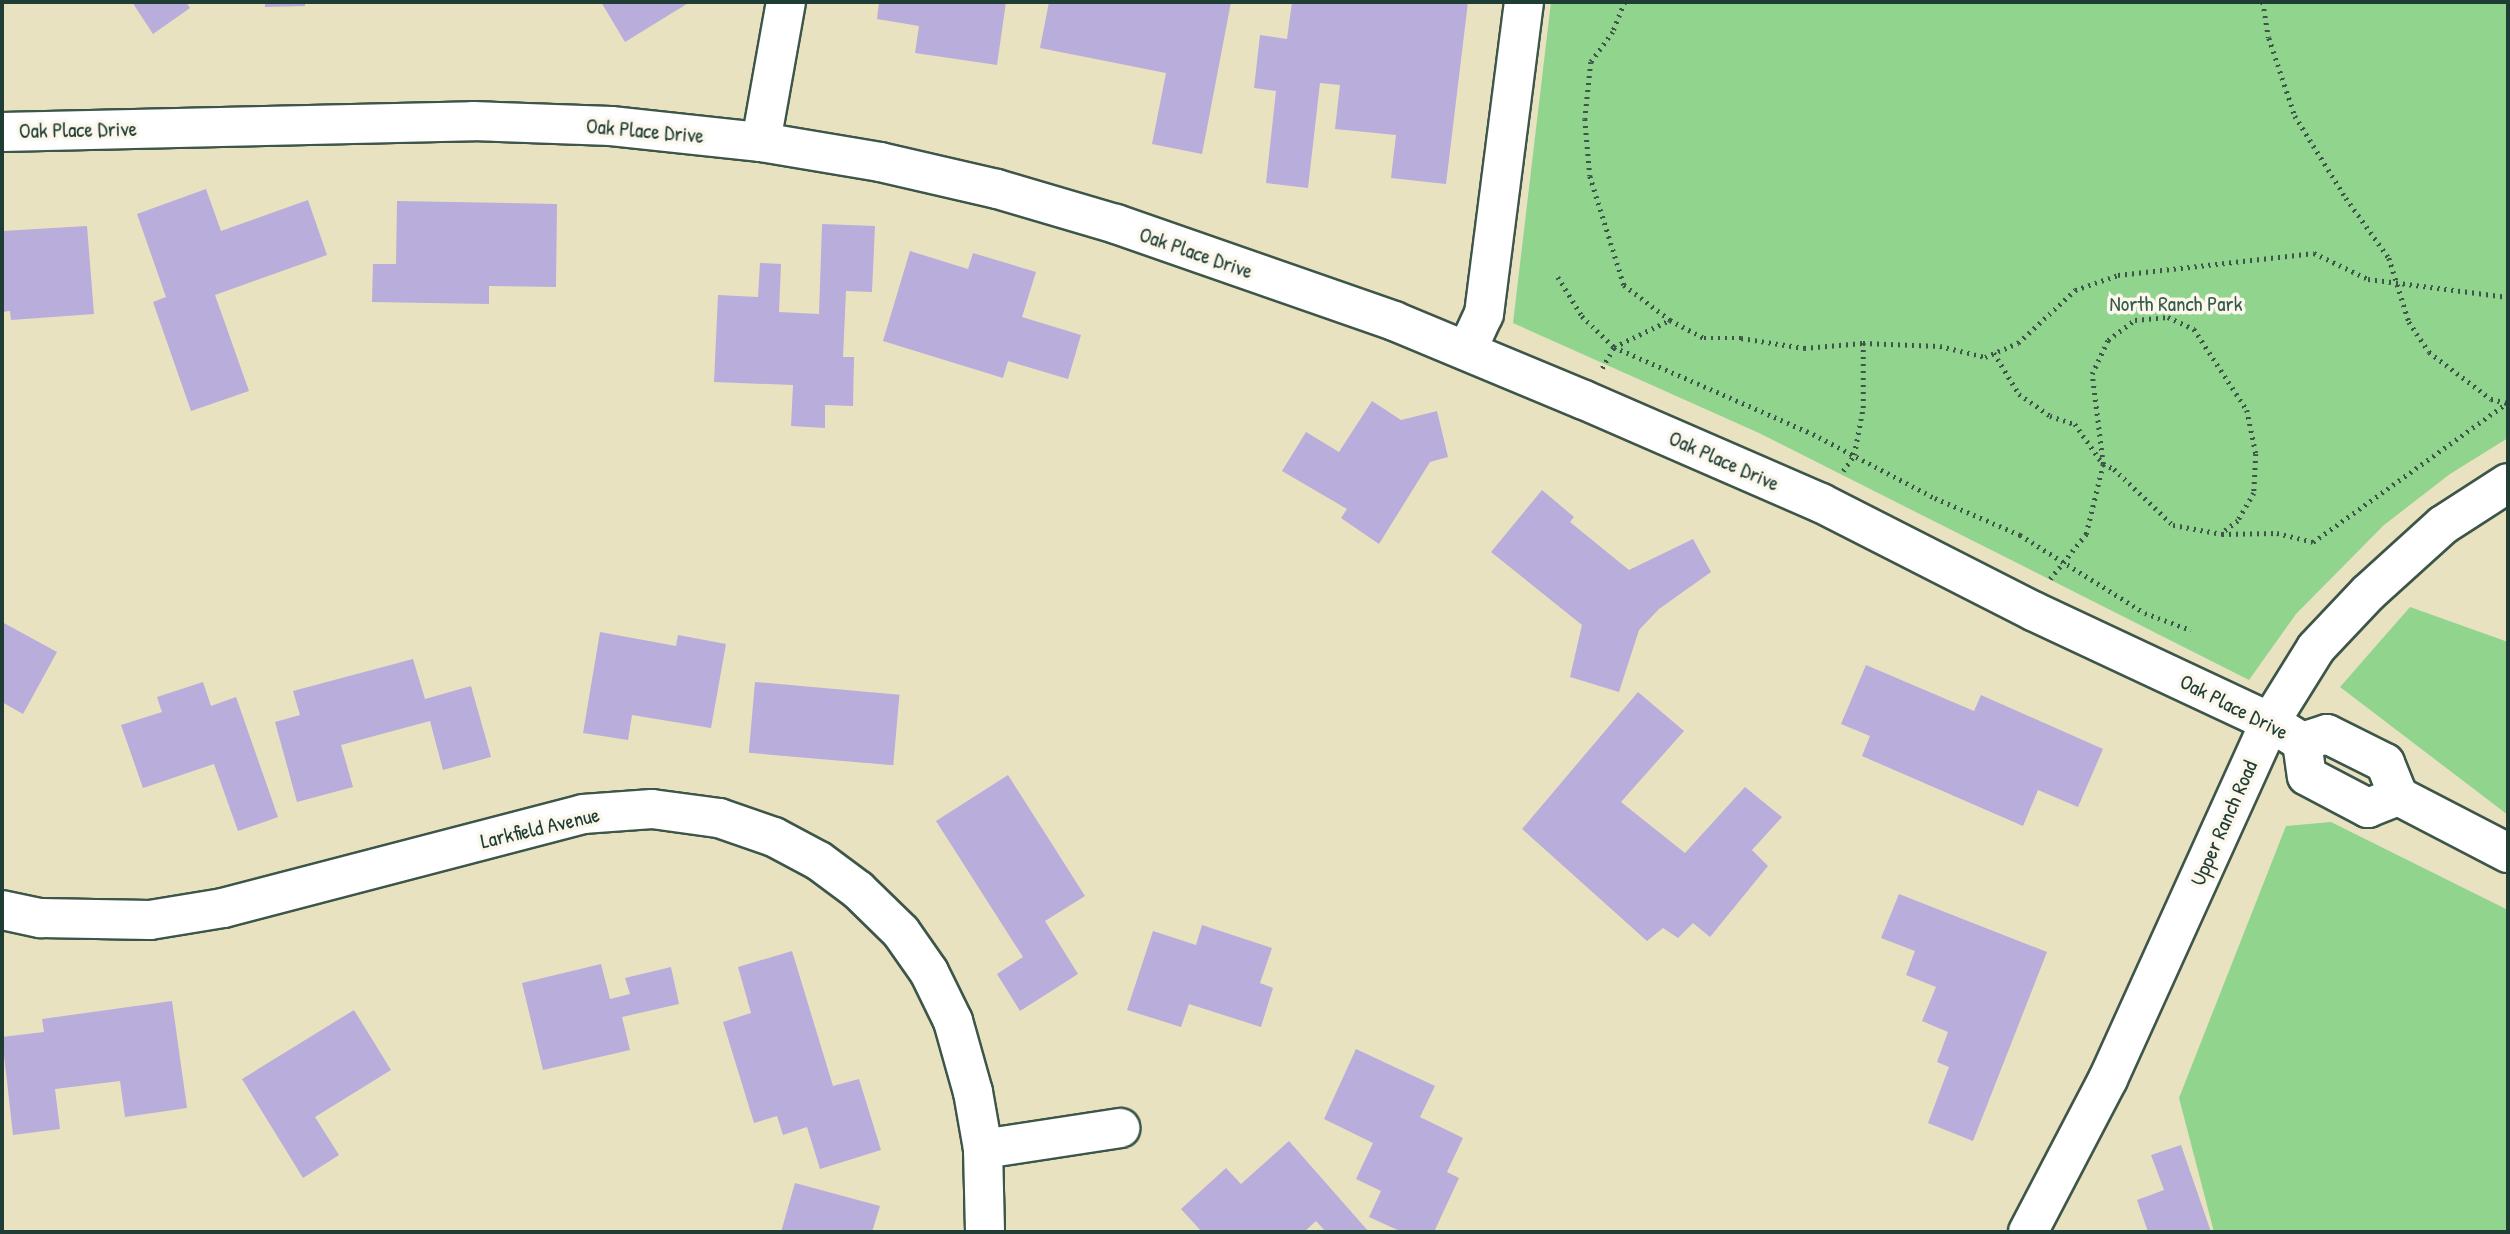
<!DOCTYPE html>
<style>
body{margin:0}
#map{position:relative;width:2510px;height:1234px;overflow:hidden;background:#e9e2c1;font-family:"Patrick Hand",sans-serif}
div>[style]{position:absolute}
.green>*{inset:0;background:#90d48d}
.building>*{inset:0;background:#b9addb;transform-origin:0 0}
.path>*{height:4.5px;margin-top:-2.25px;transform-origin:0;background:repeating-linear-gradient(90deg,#3d5649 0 2px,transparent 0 7px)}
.roads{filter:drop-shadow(2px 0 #3d5649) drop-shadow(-2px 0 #3d5649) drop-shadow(0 2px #3d5649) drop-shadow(0 -2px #3d5649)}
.minor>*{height:38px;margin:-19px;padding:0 19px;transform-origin:19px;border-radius:19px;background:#fff}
span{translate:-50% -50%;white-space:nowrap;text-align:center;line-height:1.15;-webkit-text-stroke:7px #fbf7ec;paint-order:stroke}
.street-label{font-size:21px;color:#1f3d34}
.park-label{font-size:21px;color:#365b46}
.frame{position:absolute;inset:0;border:4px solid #1f3d34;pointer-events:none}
</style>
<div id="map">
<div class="green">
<i style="clip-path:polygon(1551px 2px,2508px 2px,2508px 438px,2450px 474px,2384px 525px,2296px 614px,2249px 680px,1759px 433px,1513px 323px)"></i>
<i style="clip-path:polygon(2410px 607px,2508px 642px,2508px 815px,2340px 687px)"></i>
<i style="clip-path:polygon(2331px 822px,2508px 910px,2508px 1232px,2214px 1232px,2179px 1098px,2286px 826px)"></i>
</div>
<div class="building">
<i style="clip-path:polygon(132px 2px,186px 2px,190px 8px,153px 34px)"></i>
<i style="clip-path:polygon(265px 2px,305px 2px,305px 6px,265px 7px)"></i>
<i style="clip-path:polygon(601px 2px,690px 2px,625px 42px)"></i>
<i style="clip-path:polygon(879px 2px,1006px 2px,997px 65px,915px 53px,919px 26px,877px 19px)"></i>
<i style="clip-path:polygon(1049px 2px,1231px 2px,1202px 154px,1152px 144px,1166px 73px,1040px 48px)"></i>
<i style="clip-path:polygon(1292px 2px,1468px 2px,1446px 184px,1391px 178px,1396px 135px,1335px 129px,1340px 85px,1320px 83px,1308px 188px,1266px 183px,1276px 91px,1254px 88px,1260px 35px,1287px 39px)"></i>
<i style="clip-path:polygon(206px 189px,221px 231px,308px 200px,327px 255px,215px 295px,249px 391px,191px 411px,153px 302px,166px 297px,137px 214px)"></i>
<i style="clip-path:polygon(397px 201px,557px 204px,556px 287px,489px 286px,489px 304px,372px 302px,373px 264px,396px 264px)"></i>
<i style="clip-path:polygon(822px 224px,875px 226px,872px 292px,846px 291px,843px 357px,854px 357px,853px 406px,825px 405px,825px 428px,791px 426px,793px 385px,714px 382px,718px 295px,758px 297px,760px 263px,781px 264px,779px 312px,819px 314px)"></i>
<i style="clip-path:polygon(87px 226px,94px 314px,11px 320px,10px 311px,2px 312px,2px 231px)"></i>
<i style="clip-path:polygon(910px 251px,968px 269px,973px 253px,1036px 272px,1022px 317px,1081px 335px,1068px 379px,1008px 361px,1003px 378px,883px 341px)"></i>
<i style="clip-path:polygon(1372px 401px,1401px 420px,1437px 411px,1448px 457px,1430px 462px,1379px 544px,1341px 518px,1347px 509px,1282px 471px,1306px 432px,1339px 452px)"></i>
<i style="clip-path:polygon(1542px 490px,1574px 517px,1570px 522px,1629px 570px,1693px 539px,1711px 572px,1659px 609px,1639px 630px,1619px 692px,1570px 677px,1582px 625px,1491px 552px)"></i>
<i style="clip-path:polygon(2px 622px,57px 652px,23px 714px,2px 702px)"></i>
<i style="clip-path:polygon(600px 632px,676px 646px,678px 635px,726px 644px,711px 728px,632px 715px,628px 740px,583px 733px)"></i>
<i style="clip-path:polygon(413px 659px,425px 699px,471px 686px,491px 757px,443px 770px,430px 721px,341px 745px,353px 787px,297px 802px,275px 722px,300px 715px,293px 691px)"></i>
<i style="clip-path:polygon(1866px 665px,1974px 711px,1981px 695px,2103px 749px,2078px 807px,2038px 790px,2023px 826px,1862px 756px,1870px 736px,1841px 724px)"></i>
<i style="clip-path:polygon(203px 682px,211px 706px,236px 697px,278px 817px,238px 831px,214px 764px,143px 788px,121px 725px,162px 712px,157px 697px)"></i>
<i style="left:755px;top:682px;width:145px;height:71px;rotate:5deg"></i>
<i style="clip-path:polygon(1638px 692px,1684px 731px,1621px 802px,1685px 853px,1745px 787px,1782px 817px,1752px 850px,1768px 866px,1710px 937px,1693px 923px,1678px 938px,1663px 928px,1647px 941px,1522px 829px)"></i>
<i style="clip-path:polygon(1008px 775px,1085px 896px,1045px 921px,1078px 974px,1020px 1011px,997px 974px,1023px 957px,936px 821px)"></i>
<i style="clip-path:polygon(1899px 894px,2047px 952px,1973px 1141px,1928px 1123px,1949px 1067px,1937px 1062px,1948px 1032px,1922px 1021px,1936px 987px,1906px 975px,1915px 951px,1881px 938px)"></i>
<i style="clip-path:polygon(1202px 925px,1272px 948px,1260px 983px,1273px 988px,1261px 1027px,1189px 1004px,1181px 1027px,1127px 1010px,1153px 931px,1196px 945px)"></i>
<i style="clip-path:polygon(792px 951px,833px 1086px,859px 1079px,881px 1150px,820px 1169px,807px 1127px,783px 1135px,777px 1116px,754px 1123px,723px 1022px,751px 1013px,738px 967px)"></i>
<i style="clip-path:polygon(601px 964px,610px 999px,630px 994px,625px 978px,671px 967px,679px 1004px,622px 1017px,630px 1050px,543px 1070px,522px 983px)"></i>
<i style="clip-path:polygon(172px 1001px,187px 1108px,125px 1117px,120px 1081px,55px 1089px,60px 1129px,13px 1135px,2px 1037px,44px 1032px,42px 1019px)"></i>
<i style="clip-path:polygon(354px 1010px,391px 1070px,315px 1117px,339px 1155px,303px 1178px,242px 1079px)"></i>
<i style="clip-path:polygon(1356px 1049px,1435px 1086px,1420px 1117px,1463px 1138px,1447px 1172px,1459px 1178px,1434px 1232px,1402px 1232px,1369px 1217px,1381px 1191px,1356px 1179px,1373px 1143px,1324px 1119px)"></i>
<i style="clip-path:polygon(1289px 1141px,1369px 1232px,1326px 1232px,1316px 1221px,1304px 1232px,1202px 1232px,1181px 1209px,1226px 1168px,1241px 1184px)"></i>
<i style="clip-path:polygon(2181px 1145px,2211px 1232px,2148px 1232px,2137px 1200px,2164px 1190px,2151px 1155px)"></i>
<i style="clip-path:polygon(795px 1183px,880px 1206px,872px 1232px,781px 1232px)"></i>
</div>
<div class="path">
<i style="left:1625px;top:2px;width:32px;rotate:112deg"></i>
<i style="left:1613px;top:32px;width:37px;rotate:126deg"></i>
<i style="left:1591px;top:62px;width:57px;rotate:96deg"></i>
<i style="left:1585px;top:119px;width:57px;rotate:85deg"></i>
<i style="left:1590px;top:176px;width:114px;rotate:72.7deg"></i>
<i style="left:1624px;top:285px;width:58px;rotate:37.3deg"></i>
<i style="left:1670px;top:320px;width:38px;rotate:28deg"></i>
<i style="left:1704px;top:338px;width:37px"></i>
<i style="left:1741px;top:338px;width:64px;rotate:9deg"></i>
<i style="left:1804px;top:348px;width:59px;rotate:-4.8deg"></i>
<i style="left:1863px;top:343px;width:77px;rotate:2.2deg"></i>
<i style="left:1940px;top:346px;width:46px;rotate:13.7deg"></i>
<i style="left:1985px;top:357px;width:36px;rotate:-23deg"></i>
<i style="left:2018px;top:343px;width:78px;rotate:-42.9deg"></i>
<i style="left:2075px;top:290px;width:46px;rotate:-19.2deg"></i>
<i style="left:2118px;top:275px;width:197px;rotate:-6.4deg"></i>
<i style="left:2314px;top:253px;width:60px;rotate:25.7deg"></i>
<i style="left:2368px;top:279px;width:141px;rotate:7.3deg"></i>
<i style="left:2263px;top:2px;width:36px;rotate:81deg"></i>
<i style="left:2269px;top:38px;width:82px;rotate:71.6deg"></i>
<i style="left:2295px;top:116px;width:97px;rotate:58.1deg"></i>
<i style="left:2346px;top:198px;width:74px;rotate:54.4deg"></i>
<i style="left:2389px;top:258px;width:67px;rotate:72.6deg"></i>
<i style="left:2409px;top:322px;width:36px;rotate:56deg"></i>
<i style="left:2429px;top:352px;width:78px;rotate:37.2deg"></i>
<i style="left:2491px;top:399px;width:16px;rotate:14deg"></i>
<i style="left:1558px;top:277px;width:46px;rotate:58.4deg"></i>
<i style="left:1582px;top:316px;width:45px;rotate:44.1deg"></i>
<i style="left:1614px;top:347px;width:217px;rotate:23.6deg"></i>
<i style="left:1813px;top:434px;width:138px;rotate:27.7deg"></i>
<i style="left:1935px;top:498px;width:93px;rotate:23.5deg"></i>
<i style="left:2020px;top:535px;width:147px;rotate:32deg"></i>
<i style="left:2145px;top:613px;width:49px;rotate:20.3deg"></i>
<i style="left:1994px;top:353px;width:48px;rotate:58.6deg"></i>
<i style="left:2019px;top:394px;width:38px;rotate:35deg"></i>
<i style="left:2050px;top:416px;width:26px;rotate:18deg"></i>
<i style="left:2075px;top:424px;width:49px;rotate:55deg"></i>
<i style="left:2103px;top:464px;width:12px;rotate:24deg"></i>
<i style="left:2114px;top:469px;width:81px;rotate:43.5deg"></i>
<i style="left:2173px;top:525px;width:50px;rotate:10.4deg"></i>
<i style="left:2222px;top:534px;width:55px;rotate:-1deg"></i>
<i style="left:2277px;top:533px;width:37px;rotate:14deg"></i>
<i style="left:2313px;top:542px;width:239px;rotate:-35.6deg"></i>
<i style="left:1602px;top:368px;width:24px;rotate:-60deg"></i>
<i style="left:1614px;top:347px;width:62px;rotate:-25.7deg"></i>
<i style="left:1843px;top:471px;width:19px;rotate:-55deg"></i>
<i style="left:1854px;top:455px;width:48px;rotate:-79.2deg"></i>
<i style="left:1863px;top:408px;width:65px;rotate:-90deg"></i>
<i style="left:2050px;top:579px;width:58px;rotate:-51.3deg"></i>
<i style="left:2086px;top:534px;width:72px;rotate:-76.3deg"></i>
<i style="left:2103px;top:464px;width:91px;rotate:-97deg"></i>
<i style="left:2092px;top:374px;width:38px;rotate:-65deg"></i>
<i style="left:2108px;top:340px;width:34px;rotate:-37deg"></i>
<i style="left:2135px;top:320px;width:33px;rotate:-5deg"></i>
<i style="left:2168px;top:317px;width:29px;rotate:25deg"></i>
<i style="left:2194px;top:329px;width:97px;rotate:56.8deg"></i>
<i style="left:2247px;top:410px;width:45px;rotate:78.4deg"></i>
<i style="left:2256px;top:454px;width:39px;rotate:93deg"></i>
<i style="left:2254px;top:493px;width:32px;rotate:120deg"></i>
<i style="left:2238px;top:521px;width:20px;rotate:143deg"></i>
</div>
<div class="roads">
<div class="minor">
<i style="left:2px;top:132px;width:471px;rotate:-1.3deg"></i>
<i style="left:473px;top:121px;width:138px;rotate:2.1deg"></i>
<i style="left:611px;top:126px;width:151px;rotate:6.1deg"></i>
<i style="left:761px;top:142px;width:121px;rotate:9.5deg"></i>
<i style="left:880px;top:162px;width:120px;rotate:13deg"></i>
<i style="left:997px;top:189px;width:124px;rotate:16.4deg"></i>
<i style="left:1116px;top:224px;width:294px;rotate:19.2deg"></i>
<i style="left:1394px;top:321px;width:206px;rotate:22.6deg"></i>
<i style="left:1584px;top:400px;width:258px;rotate:23.5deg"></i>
<i style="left:1821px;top:503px;width:238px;rotate:27deg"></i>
<i style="left:2033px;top:611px;width:262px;rotate:25.1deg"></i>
<i style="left:2270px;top:722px;width:38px;rotate:32deg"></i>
<i style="left:2302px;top:742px;width:34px;rotate:82deg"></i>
<i style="left:2307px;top:776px;width:69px;rotate:27.7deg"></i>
<i style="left:2368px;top:808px;width:32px;rotate:-22deg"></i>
<i style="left:761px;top:142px;width:142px;rotate:-79.9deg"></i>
<i style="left:1467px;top:350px;width:40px;rotate:-65deg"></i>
<i style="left:1484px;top:314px;width:315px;rotate:-82.7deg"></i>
<i style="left:2302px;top:742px;width:26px;rotate:-18deg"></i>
<i style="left:2327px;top:734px;width:65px;rotate:26.6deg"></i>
<i style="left:2385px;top:763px;width:35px;rotate:68deg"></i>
<i style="left:2398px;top:796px;width:124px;rotate:27.4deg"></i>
<i style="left:2px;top:910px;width:40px;rotate:12deg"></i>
<i style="left:41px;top:918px;width:109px;rotate:1.1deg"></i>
<i style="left:150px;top:920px;width:74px;rotate:-9.3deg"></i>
<i style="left:223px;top:908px;width:372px;rotate:-14.6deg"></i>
<i style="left:583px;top:814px;width:69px;rotate:-4.1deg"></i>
<i style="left:652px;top:809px;width:68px;rotate:7.7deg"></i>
<i style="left:719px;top:818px;width:58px;rotate:19.1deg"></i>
<i style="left:774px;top:837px;width:51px;rotate:28.1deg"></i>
<i style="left:819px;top:861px;width:49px;rotate:36.6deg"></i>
<i style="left:858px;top:890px;width:60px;rotate:44.3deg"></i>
<i style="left:901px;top:932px;width:49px;rotate:55deg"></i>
<i style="left:929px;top:972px;width:55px;rotate:63.9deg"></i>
<i style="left:953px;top:1021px;width:74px;rotate:74.3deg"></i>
<i style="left:973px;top:1092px;width:58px;rotate:80deg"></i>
<i style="left:983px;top:1149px;width:83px;rotate:88.6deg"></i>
<i style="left:983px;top:1149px;width:139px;rotate:-8.7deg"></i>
<i style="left:2028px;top:1232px;width:173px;rotate:-62.4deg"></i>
<i style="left:2108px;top:1079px;width:392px;rotate:-65.6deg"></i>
<i style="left:2270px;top:722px;width:87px;rotate:-58.1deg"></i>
<i style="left:2316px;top:648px;width:76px;rotate:-46.6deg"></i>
<i style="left:2368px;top:593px;width:101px;rotate:-42.2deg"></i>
<i style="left:2443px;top:525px;width:77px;rotate:-32.9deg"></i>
</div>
</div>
<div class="street-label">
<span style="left:78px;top:130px;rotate:-1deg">Oak Place Drive</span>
<span style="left:645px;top:131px;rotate:5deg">Oak Place Drive</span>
<span style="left:1196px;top:253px;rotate:19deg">Oak Place Drive</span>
<span style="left:1724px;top:461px;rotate:24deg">Oak Place Drive</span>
<span style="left:2234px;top:707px;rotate:27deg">Oak Place Drive</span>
<span style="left:2224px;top:823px;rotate:-66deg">Upper Ranch Road</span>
<span style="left:540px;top:828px;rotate:-13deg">Larkfield Avenue</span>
</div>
<div class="park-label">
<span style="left:2176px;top:304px">North Ranch Park</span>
</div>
<div class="frame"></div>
</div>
